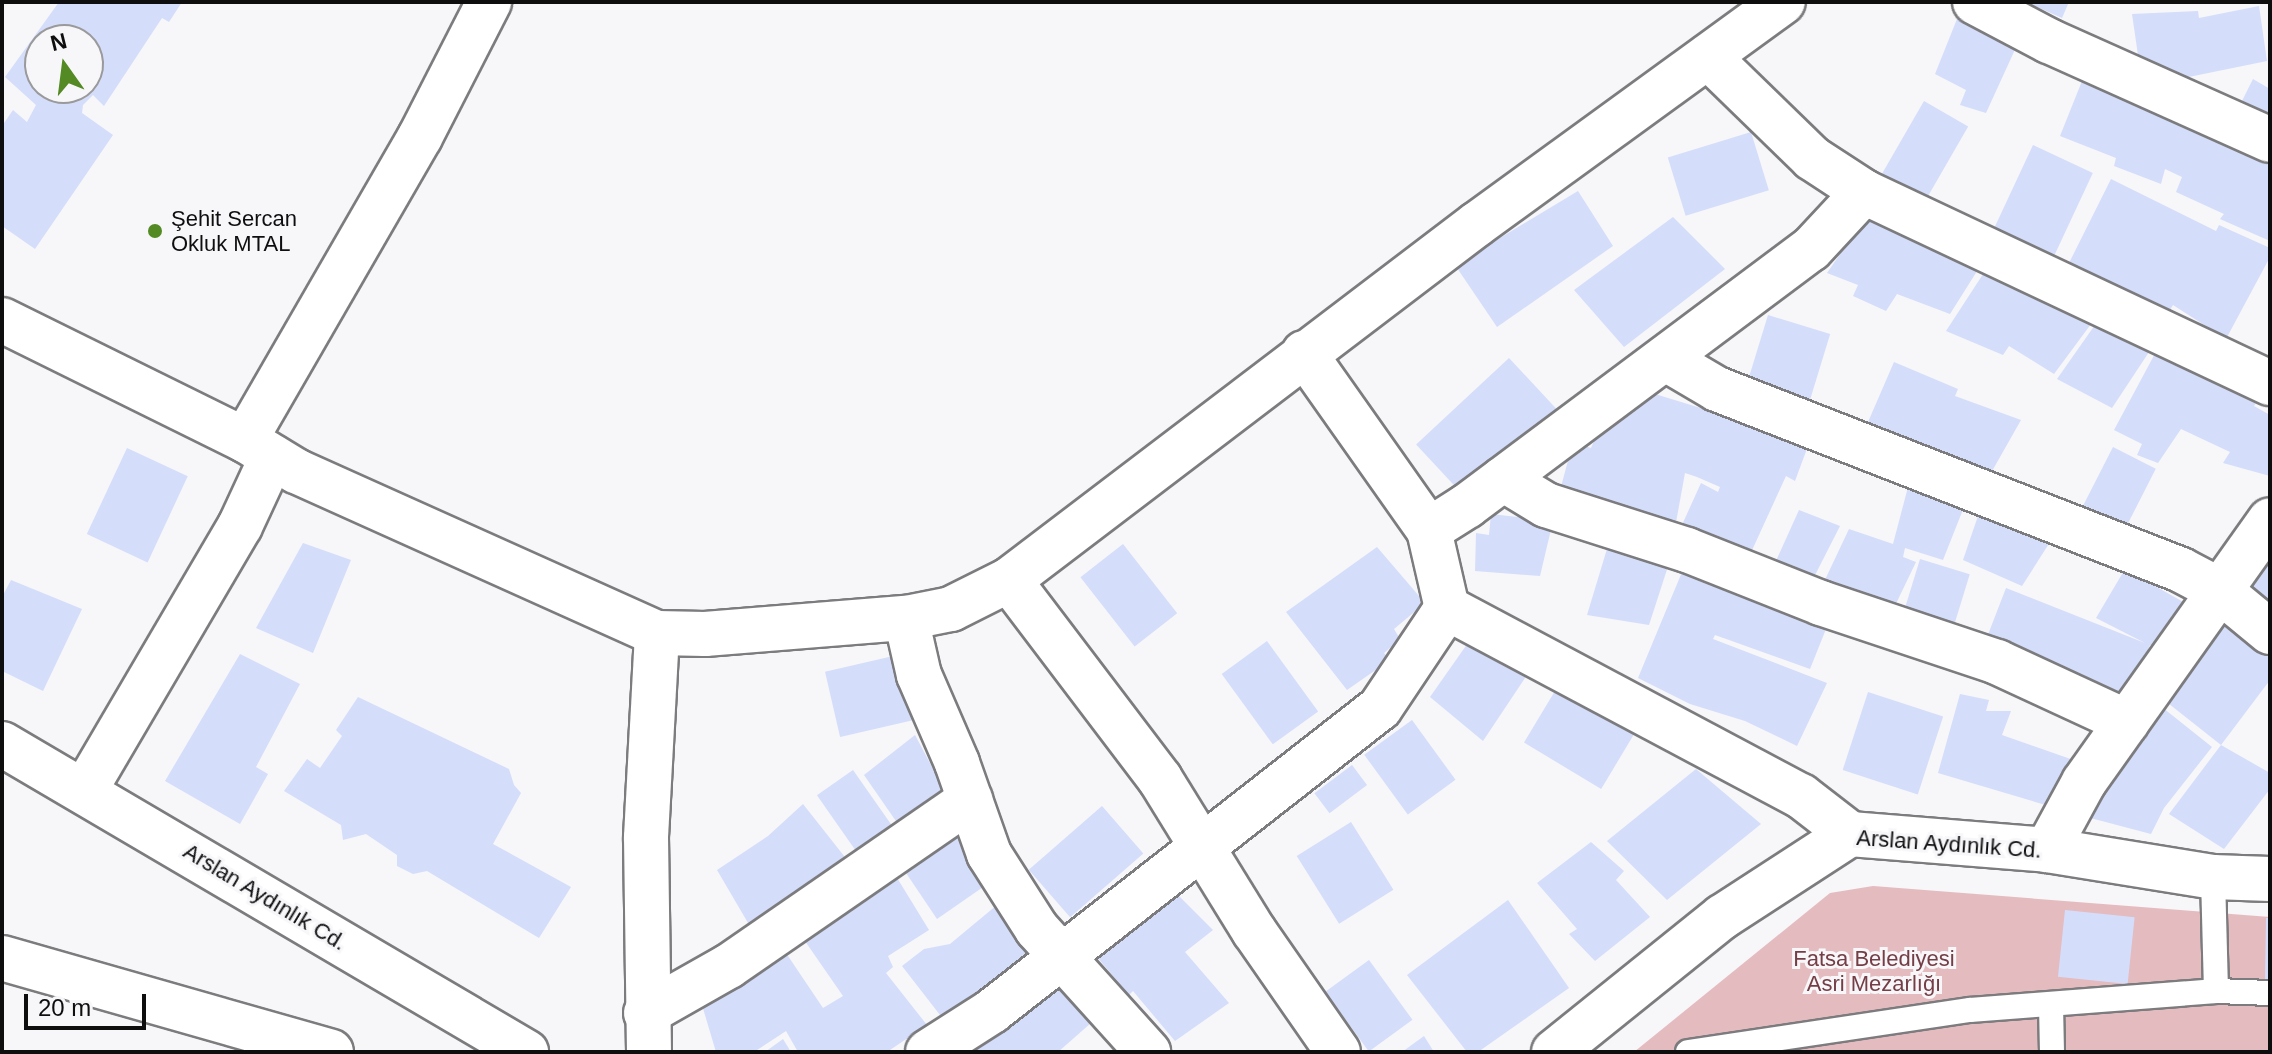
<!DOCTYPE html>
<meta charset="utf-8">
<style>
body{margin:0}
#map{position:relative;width:2272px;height:1054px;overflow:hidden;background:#f7f6f9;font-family:Helvetica,sans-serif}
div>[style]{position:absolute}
.green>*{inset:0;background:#e4bbbf}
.building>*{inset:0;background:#d4defa;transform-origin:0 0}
.roads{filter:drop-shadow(2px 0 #7c7b7e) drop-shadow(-2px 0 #7c7b7e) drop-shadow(0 2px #7c7b7e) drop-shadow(0 -2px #7c7b7e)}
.service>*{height:24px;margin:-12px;padding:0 12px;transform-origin:12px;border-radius:12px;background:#fff}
.minor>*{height:44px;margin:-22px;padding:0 22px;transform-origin:22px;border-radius:22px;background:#fff}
.tertiary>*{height:44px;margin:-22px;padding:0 22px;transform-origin:22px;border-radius:22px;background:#fff}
.dots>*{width:22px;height:22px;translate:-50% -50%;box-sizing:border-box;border:4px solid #f7f6f9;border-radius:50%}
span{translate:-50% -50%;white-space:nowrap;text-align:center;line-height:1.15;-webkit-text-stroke:6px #f7f6f9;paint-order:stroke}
.poi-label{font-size:22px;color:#0e0e0f}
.left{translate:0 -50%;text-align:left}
.street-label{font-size:22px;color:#0e0e0f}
.park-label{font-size:22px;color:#753d45}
.frame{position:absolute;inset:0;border:4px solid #0e0e0f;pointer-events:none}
.north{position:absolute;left:24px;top:24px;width:80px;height:80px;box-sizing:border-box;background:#f7f6f9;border:2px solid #9a999b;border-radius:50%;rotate:346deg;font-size:22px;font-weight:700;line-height:32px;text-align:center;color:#0e0e0f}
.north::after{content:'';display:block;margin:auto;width:28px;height:36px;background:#548a24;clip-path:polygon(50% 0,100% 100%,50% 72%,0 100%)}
.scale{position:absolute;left:24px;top:994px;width:122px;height:36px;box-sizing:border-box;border:4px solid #0e0e0f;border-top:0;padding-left:10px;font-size:24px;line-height:28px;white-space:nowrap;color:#0e0e0f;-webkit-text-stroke:6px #f7f6f9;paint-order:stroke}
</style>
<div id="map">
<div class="green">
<i style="clip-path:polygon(1873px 886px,2270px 917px,2270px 1052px,1634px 1052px,1830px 893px)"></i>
</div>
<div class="building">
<i style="clip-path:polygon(evenodd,59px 2px,182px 2px,169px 22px,162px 18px,104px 106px,93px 95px,83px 105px,82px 113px,113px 135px,35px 249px,2px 226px,2px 126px,13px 110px,27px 122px,36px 105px,5px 77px,59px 2px,40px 40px,88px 40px,88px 88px,40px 88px,40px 40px)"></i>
<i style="clip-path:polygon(2026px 2px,2069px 2px,2062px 18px)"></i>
<i style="clip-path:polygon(2259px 6px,2267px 61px,2174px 80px,2140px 69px,2132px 14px,2198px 11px,2199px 18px)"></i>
<i style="clip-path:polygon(1959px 14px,2018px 43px,1986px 113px,1960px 105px,1966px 90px,1935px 74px)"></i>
<i style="clip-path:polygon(2086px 71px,2270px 157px,2270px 241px,2220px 219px,2224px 214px,2176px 192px,2182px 177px,2165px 169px,2161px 184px,2114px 166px,2116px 158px,2060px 136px)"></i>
<i style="clip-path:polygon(2253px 79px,2270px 89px,2270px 115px,2266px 123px,2239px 107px)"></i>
<i style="left:1924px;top:101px;width:51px;height:84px;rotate:30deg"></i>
<i style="left:1751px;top:132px;width:61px;height:87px;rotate:73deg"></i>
<i style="left:2033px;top:145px;width:66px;height:95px;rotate:25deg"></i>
<i style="clip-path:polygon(2111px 179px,2216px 231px,2219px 225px,2270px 248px,2270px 257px,2226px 339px,2173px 305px,2167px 315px,2065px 271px)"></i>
<i style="clip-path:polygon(1578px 191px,1613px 246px,1497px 327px,1455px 265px)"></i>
<i style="clip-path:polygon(1869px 212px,1979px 268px,1950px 314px,1897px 294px,1886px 311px,1853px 296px,1858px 285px,1827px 273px)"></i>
<i style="clip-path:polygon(1673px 217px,1725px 269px,1624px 347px,1574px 290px)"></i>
<i style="clip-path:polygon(1987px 268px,2094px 320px,2054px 374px,2009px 346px,2003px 355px,1946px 331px)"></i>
<i style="left:1768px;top:315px;width:65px;height:75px;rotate:17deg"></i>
<i style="clip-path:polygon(2097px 322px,2153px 346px,2112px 408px,2057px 379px)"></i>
<i style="clip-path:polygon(2158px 348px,2217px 376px,2214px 382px,2257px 401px,2254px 406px,2270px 415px,2270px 476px,2223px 463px,2230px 452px,2181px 429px,2158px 463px,2137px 455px,2142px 444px,2114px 430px)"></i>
<i style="left:1509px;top:358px;width:71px;height:127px;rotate:47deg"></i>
<i style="clip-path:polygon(1894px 362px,1958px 389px,1955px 396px,2021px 420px,1987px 480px,1865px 429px)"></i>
<i style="clip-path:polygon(1642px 390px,1743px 421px,1742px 425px,1808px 446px,1795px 481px,1786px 476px,1748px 559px,1681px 527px,1701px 483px,1718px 492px,1720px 487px,1697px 477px,1685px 473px,1675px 528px,1558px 498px,1573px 442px,1591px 448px,1608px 409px)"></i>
<i style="left:2113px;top:447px;width:48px;height:79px;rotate:27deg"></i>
<i style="left:127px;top:448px;width:67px;height:95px;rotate:25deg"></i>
<i style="clip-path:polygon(1908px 487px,1964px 507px,1943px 560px,1905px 548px,1903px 557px,1916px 562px,1892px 612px,1823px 584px,1849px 529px,1893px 544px)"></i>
<i style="clip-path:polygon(1799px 510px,1840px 526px,1810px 585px,1771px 572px)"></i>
<i style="clip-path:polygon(1979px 513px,2050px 542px,2022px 586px,1963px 560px)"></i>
<i style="clip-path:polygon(1491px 514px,1553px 521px,1540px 576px,1475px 571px,1476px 533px,1489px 535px)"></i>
<i style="clip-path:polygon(1610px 539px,1672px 554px,1649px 625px,1587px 615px)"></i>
<i style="clip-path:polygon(303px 543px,351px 560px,313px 653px,256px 628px)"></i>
<i style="left:1123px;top:544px;width:88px;height:54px;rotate:52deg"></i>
<i style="clip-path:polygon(2270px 544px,2270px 604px,2240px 582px)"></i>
<i style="clip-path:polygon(1377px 547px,1425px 603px,1394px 629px,1400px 639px,1384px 653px,1390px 660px,1347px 690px,1286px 612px)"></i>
<i style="left:1920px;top:559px;width:52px;height:55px;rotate:17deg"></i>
<i style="clip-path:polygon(1687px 560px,1830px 619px,1810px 669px,1715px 635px,1713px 639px,1827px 683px,1797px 746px,1745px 721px,1690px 704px,1638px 678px)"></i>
<i style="clip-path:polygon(2125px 569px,2185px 603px,2155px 648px,2150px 645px,2128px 696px,1984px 645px,2006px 588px,2145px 643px,2096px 618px)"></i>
<i style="clip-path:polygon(11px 580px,82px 609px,43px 691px,2px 671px,2px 597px)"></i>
<i style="clip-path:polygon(2222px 614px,2270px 648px,2270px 680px,2221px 745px,2159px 696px)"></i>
<i style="clip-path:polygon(1470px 640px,1527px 675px,1483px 741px,1430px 697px)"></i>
<i style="left:1267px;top:641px;width:87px;height:56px;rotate:54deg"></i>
<i style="clip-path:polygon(240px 654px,300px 684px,256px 767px,268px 774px,240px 824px,165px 781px)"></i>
<i style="left:902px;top:654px;width:67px;height:79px;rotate:77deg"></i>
<i style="left:1558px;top:686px;width:90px;height:66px;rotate:31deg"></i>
<i style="left:1868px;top:692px;width:79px;height:82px;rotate:18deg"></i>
<i style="clip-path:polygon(1960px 694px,1989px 700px,1986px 711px,2011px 711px,2002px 735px,2082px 763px,2059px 809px,1938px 773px)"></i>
<i style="clip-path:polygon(358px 697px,509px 769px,514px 785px,521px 793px,493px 844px,571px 887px,539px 938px,427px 871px,413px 874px,397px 866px,397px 855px,366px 834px,343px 840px,341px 825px,284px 791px,307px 759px,320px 768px,342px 736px,336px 730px)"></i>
<i style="clip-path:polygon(2153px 700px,2212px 747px,2164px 808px,2151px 834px,2079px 815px)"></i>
<i style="left:1412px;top:720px;width:74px;height:59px;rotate:54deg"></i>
<i style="clip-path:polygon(915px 735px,948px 797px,898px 824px,864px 775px)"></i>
<i style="clip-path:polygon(2221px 745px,2270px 773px,2270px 789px,2224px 849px,2169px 814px)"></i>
<i style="left:1352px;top:765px;width:25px;height:47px;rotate:53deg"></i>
<i style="clip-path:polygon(1696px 769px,1761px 824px,1667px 900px,1607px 841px)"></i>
<i style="left:853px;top:770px;width:72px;height:44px;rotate:55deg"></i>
<i style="clip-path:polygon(803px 804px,848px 861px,751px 928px,717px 870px,768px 836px)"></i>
<i style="left:1102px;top:806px;width:63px;height:97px;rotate:49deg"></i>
<i style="left:1351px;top:822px;width:80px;height:64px;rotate:58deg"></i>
<i style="clip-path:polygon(958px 835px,986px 885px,937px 919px,902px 867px)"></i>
<i style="clip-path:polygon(1591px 842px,1624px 871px,1616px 880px,1650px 917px,1595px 961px,1569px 934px,1577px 929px,1537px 883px)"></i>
<i style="clip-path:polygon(891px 868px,929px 930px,888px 956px,893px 967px,886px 973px,927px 1025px,887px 1052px,798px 1052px,786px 1031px,754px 1052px,716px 1052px,702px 1005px,784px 950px,823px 1008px,843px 996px,798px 931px)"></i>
<i style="clip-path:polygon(1175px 892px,1213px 930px,1185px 952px,1229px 1003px,1175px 1041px,1133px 991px,1129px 995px,1097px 957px)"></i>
<i style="clip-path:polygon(1003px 900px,1037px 954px,947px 1024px,902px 966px,924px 949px,950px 944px)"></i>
<i style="clip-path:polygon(1508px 900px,1569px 988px,1478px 1052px,1467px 1052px,1407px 975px)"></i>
<i style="left:2065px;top:910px;width:70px;height:67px;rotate:6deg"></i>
<i style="clip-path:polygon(2266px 918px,2270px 918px,2270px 979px,2265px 979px)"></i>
<i style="left:1369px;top:960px;width:74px;height:54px;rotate:54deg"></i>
<i style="clip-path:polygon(1055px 984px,1091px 1023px,1058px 1052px,947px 1052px)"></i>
<i style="clip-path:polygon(1424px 1036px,1434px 1052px,1402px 1052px)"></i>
<i style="clip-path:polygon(783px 1039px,791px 1052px,765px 1052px)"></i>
</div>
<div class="roads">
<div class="service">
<i style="left:2216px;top:991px;width:54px;rotate:2.1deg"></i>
<i style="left:2051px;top:1005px;width:47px;rotate:88.8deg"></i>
<i style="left:1688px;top:1052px;width:285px;rotate:-8.5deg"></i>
<i style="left:1970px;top:1010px;width:247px;rotate:-4.4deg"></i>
<i style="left:2216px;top:991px;width:114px;rotate:-91.5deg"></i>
</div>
<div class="minor">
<i style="left:1975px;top:2px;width:84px;rotate:27.8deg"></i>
<i style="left:2049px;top:41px;width:242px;rotate:24.1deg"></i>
<i style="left:1864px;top:192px;width:449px;rotate:25.2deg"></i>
<i style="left:2px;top:320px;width:271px;rotate:26.3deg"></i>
<i style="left:245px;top:440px;width:60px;rotate:31.3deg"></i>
<i style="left:296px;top:471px;width:396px;rotate:24.2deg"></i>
<i style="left:657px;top:633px;width:48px;rotate:1.2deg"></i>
<i style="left:705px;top:634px;width:202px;rotate:-4.6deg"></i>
<i style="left:906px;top:618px;width:46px;rotate:-11.3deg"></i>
<i style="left:951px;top:609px;width:65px;rotate:-26.6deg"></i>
<i style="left:1009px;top:580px;width:588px;rotate:-37.26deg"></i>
<i style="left:1477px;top:224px;width:378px;rotate:-36deg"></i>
<i style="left:1304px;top:353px;width:217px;rotate:54.8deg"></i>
<i style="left:1666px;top:359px;width:59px;rotate:30.5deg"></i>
<i style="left:1717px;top:389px;width:498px;rotate:21.3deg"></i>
<i style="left:2181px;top:570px;width:43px;rotate:27.8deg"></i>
<i style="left:2219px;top:590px;width:66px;rotate:39.5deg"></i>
<i style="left:245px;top:440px;width:350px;rotate:-60deg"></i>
<i style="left:420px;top:137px;width:152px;rotate:-62.9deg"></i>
<i style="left:1503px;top:479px;width:50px;rotate:31.2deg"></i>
<i style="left:1546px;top:505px;width:148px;rotate:17.7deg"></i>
<i style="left:1687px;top:550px;width:144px;rotate:21.6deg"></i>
<i style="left:1821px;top:603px;width:186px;rotate:18.5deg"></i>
<i style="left:1997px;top:662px;width:143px;rotate:24.8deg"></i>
<i style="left:1009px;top:580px;width:250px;rotate:52.8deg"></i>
<i style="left:1160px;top:779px;width:179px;rotate:58.3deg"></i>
<i style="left:1254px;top:931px;width:147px;rotate:55.2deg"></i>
<i style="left:1447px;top:608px;width:401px;rotate:28deg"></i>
<i style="left:1801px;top:796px;width:62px;rotate:37.8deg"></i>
<i style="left:906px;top:618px;width:58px;rotate:77.2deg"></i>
<i style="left:919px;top:675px;width:96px;rotate:66.6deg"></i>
<i style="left:957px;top:763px;width:96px;rotate:70.6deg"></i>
<i style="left:989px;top:854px;width:89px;rotate:57.4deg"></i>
<i style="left:1037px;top:929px;width:166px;rotate:47.9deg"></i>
<i style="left:85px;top:790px;width:306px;rotate:-59.6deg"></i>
<i style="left:240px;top:526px;width:76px;rotate:-65.1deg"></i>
<i style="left:2047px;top:850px;width:77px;rotate:-61.4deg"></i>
<i style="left:2084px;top:782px;width:321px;rotate:-54.6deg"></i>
<i style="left:646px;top:1013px;width:95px;rotate:-29.5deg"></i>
<i style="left:729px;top:966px;width:293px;rotate:-34.6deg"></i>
<i style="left:649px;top:1052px;width:215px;rotate:-90.8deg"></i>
<i style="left:646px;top:837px;width:204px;rotate:-86.9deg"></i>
<i style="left:928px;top:1052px;width:76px;rotate:-32.6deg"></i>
<i style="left:992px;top:1011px;width:492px;rotate:-38deg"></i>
<i style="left:1380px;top:708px;width:120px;rotate:-56.2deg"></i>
<i style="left:1447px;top:608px;width:80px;rotate:-103deg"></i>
<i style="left:1429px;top:530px;width:45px;rotate:-32.3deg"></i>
<i style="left:1467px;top:506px;width:429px;rotate:-36.8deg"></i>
<i style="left:1811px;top:249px;width:78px;rotate:-47.1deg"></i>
<i style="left:1864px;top:192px;width:62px;rotate:-146.8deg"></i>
<i style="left:1812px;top:158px;width:145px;rotate:-135.8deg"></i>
</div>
<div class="tertiary">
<i style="left:2px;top:744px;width:608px;rotate:30.45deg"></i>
<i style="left:2px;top:958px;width:342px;rotate:15.9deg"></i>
<i style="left:1554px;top:1052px;width:216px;rotate:-38.8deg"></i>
<i style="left:1722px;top:917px;width:153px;rotate:-33deg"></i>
<i style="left:1850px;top:834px;width:198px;rotate:4.6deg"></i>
<i style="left:2047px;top:850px;width:168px;rotate:9.2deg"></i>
<i style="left:2213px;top:877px;width:57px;rotate:2deg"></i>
</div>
</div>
<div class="dots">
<i style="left:155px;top:231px;background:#548a24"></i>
</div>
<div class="poi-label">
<span class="left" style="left:171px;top:231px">Şehit Sercan<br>Okluk MTAL</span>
</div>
<div class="street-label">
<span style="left:1949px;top:844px;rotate:4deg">Arslan Aydınlık Cd.</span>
<span style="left:265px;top:897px;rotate:31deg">Arslan Aydınlık Cd.</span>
</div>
<div class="park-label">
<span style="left:1874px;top:971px">Fatsa Belediyesi<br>Asri Mezarlığı</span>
</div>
<div class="frame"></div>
<div class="north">N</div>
<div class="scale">20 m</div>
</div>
